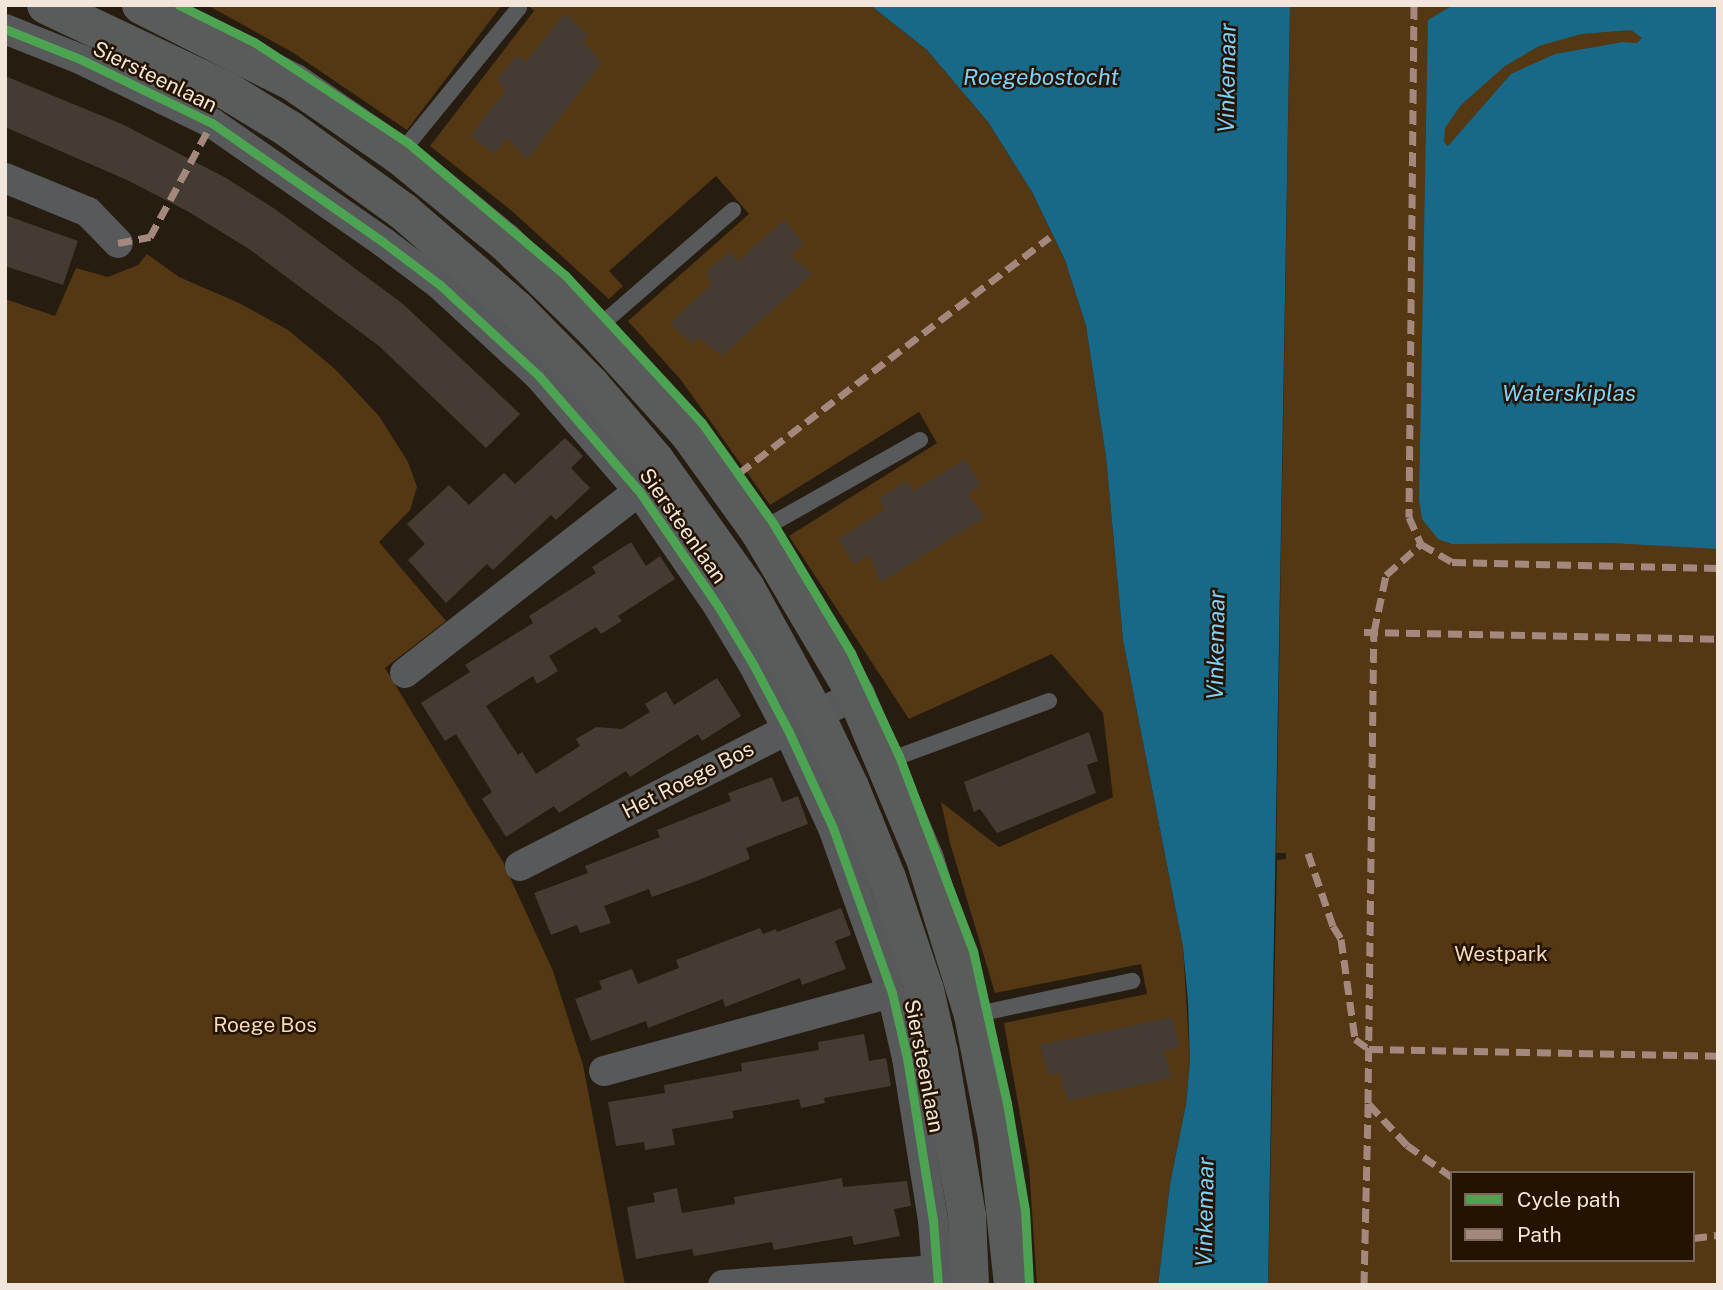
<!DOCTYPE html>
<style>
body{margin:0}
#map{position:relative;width:1723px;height:1290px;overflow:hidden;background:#261c10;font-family:"Public Sans",sans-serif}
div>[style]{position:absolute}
.green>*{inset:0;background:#543713}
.water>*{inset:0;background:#186888}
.building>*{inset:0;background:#443c32}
.service>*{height:16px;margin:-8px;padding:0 8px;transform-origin:8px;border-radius:8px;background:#57595a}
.minor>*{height:30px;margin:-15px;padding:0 15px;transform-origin:15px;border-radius:15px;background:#57595a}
.secondary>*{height:38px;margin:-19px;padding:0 19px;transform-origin:19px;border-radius:19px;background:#5a5c5b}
.quiet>*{height:7px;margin-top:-3.5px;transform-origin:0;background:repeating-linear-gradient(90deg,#a5887d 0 14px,transparent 0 21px)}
.cycleway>*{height:9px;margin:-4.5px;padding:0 4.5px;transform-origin:4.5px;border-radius:4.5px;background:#4ca352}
span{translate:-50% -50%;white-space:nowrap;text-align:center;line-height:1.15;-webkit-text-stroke:5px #241301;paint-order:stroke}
.street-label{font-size:21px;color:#f2e6da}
.park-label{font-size:21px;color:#f7dabd}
.water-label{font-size:23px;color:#7dd1fb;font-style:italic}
.frame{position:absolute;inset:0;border:7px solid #f2e6da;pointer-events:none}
.legend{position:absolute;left:1450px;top:1171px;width:245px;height:91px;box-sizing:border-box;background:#241301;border:2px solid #766758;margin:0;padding:9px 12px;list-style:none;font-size:21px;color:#f2e6da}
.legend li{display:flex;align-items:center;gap:14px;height:35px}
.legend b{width:35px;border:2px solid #766758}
</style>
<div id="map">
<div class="green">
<i style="clip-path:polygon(207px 5px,502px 5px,407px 130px,292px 52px)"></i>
<i style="clip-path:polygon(528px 5px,870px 5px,927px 50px,988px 122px,1032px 192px,1065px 260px,1086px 326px,1106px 457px,1123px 640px,1183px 947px,1190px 1061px,1186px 1104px,1170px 1184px,1158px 1285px,1037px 1285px,1029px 1167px,1004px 1023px,1147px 994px,1141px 964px,995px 993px,950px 843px,941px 802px,999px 847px,1113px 797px,1103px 713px,1052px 654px,909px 719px,789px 536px,937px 443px,919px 412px,770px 505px,681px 380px,628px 321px,749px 214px,716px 176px,609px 271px,623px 286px,609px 299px,513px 212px,430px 146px,534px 11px)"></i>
<i style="clip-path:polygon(evenodd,1290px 5px,1718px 5px,1718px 1285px,1268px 1285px,1277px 860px,1286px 859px,1286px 853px,1276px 853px,1290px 5px,1452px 1173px,1693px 1173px,1693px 1260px,1452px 1260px,1452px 1173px)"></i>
<i style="clip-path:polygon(147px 254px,179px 277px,239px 303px,288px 330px,335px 369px,379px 416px,408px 462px,417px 487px,410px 510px,379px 542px,446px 621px,385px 668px,503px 862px,553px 971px,583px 1065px,625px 1285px,5px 1285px,5px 299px,55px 316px,76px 268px,108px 277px,138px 265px)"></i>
</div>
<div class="water">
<i style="clip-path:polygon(870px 5px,1290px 5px,1268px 1285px,1158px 1285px,1170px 1184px,1186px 1104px,1190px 1061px,1188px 1002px,1183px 947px,1123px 640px,1106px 457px,1086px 326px,1065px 260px,1032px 192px,988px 122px,927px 50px)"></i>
<i style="clip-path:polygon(evenodd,1453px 5px,1718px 5px,1718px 549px,1611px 543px,1452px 544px,1438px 539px,1422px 519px,1419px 499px,1428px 20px,1453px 5px,1631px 30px,1642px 38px,1637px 43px,1623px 42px,1555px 54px,1511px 74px,1448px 146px,1444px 142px,1445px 128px,1461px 105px,1505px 66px,1539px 46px,1581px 34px,1631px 30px)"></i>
</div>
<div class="building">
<i style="clip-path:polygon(565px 13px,588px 35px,583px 41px,602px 63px,527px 160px,507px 138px,494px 154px,470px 136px,506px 90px,497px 80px,516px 55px,526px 62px)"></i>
<i style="clip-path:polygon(5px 76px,122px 124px,226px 178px,275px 209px,403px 304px,520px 414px,486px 448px,379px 346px,249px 249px,189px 212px,127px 180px,5px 127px)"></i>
<i style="clip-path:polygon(5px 215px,78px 241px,63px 285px,5px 266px)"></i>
<i style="clip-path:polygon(784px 220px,804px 243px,790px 256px,813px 273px,722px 356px,698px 338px,692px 344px,670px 323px,712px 284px,706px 272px,730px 251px,738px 261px)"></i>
<i style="clip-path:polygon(565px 438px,583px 456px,571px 468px,590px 488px,556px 520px,551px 515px,493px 570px,487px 564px,446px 603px,408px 560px,425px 544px,407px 524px,449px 485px,469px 505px,504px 473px,515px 484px)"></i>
<i style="clip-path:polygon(965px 459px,981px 485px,968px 494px,985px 517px,880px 583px,870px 555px,854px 565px,838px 539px,885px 509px,879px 498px,907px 481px,913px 491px)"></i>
<i style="clip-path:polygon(631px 542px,646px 566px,660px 556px,675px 579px,618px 616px,622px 621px,601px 634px,596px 627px,549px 656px,558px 671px,537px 684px,533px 676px,486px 706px,518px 755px,522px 752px,536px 774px,580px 746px,576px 739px,596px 727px,622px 729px,650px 712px,645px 704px,666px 691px,674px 705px,717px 678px,741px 716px,702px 741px,698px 734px,630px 777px,626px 771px,559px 813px,554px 806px,506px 837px,482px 799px,492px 792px,456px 734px,445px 741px,421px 703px,470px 672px,465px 665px,533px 623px,529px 616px,596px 573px,592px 567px)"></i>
<i style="clip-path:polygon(1089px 732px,1098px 761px,1087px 765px,1096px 793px,997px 833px,980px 809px,974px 812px,964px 782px)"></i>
<i style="clip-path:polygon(772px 777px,782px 802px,798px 796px,808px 824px,746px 848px,750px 859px,699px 880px,652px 897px,649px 889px,604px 906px,611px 923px,580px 933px,577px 925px,551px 935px,534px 893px,588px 873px,585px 866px,660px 837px,657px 830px,731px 801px,728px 793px)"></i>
<i style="clip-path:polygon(841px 908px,851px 935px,835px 941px,846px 969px,802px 985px,800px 978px,725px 1007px,723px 999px,648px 1028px,646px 1021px,591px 1041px,575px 999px,602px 989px,599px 981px,632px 969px,638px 984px,679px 968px,676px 960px,760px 928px,763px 934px,776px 929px,777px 932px)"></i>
<i style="clip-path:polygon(1172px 1017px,1180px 1047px,1164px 1051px,1172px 1078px,1068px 1101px,1059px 1073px,1048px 1075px,1040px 1045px)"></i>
<i style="clip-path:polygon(864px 1034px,869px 1061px,886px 1058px,891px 1086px,824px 1098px,825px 1103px,801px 1108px,799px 1099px,732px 1111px,734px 1118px,672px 1129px,675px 1145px,645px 1150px,644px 1142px,616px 1146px,608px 1102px,665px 1093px,664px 1085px,742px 1071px,741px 1063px,819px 1050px,818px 1042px)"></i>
<i style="clip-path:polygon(842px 1178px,843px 1187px,907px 1181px,911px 1206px,894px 1209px,900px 1236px,854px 1245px,852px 1236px,774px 1250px,772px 1242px,694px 1256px,692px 1249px,636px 1259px,627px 1207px,655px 1202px,653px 1193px,677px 1188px,682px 1213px,735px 1204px,734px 1197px)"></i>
</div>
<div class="service">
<i style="left:399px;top:155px;width:190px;rotate:-50.8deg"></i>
<i style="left:595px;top:330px;width:183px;rotate:-41deg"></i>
<i style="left:759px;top:531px;width:185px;rotate:-29.5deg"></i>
<i style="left:884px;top:762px;width:176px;rotate:-20.3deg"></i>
<i style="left:973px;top:1015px;width:163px;rotate:-12.1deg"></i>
</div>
<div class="minor">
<i style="left:5px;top:29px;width:81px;rotate:21.8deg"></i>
<i style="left:80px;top:59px;width:147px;rotate:25.9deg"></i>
<i style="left:212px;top:123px;width:208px;rotate:34.8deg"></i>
<i style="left:383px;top:242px;width:70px;rotate:36.9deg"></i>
<i style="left:439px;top:284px;width:136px;rotate:42.6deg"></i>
<i style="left:539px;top:376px;width:152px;rotate:49deg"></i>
<i style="left:639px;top:491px;width:140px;rotate:55.5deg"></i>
<i style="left:718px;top:606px;width:68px;rotate:58.9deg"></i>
<i style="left:753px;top:664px;width:75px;rotate:62.1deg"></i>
<i style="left:788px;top:730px;width:108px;rotate:65.3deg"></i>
<i style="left:833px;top:828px;width:175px;rotate:70.3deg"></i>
<i style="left:892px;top:993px;width:67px;rotate:77deg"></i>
<i style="left:907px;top:1058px;width:164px;rotate:80.9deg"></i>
<i style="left:933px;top:1220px;width:65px;rotate:85.6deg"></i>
<i style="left:5px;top:178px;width:90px;rotate:22.3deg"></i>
<i style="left:88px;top:212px;width:43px;rotate:45.9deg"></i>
<i style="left:405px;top:673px;width:296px;rotate:-37.9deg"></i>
<i style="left:520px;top:866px;width:377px;rotate:-27deg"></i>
<i style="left:604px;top:1071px;width:298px;rotate:-15.2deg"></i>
<i style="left:723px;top:1285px;width:215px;rotate:-4deg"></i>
</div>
<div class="secondary">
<i style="left:46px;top:5px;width:200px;rotate:25.4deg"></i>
<i style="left:227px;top:91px;width:73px;rotate:31.5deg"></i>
<i style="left:289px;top:129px;width:142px;rotate:35.8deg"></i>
<i style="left:404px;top:212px;width:148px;rotate:40.9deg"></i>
<i style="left:516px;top:309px;width:107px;rotate:45.4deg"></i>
<i style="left:591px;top:385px;width:99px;rotate:49.5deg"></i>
<i style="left:655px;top:460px;width:157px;rotate:54.6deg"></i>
<i style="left:746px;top:588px;width:146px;rotate:61.3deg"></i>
<i style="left:816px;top:716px;width:79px;rotate:64.4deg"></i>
<i style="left:850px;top:787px;width:98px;rotate:67.9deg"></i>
<i style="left:887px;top:878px;width:118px;rotate:71.3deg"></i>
<i style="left:925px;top:990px;width:64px;rotate:77.3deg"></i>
<i style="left:939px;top:1052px;width:166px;rotate:80.3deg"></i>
<i style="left:967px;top:1216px;width:69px;rotate:87.5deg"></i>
<i style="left:141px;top:5px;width:170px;rotate:26.9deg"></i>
<i style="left:293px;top:82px;width:129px;rotate:34.6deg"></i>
<i style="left:399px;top:155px;width:137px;rotate:39.4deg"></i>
<i style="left:505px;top:242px;width:126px;rotate:44.4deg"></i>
<i style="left:595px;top:330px;width:140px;rotate:47.9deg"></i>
<i style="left:689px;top:434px;width:120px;rotate:54.2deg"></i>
<i style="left:759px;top:531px;width:191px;rotate:59.4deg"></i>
<i style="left:856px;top:695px;width:178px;rotate:67.2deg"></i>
<i style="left:925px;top:859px;width:163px;rotate:72.9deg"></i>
<i style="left:973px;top:1015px;width:124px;rotate:78.9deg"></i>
<i style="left:997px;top:1137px;width:149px;rotate:83.8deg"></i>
</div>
<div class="quiet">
<i style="left:1414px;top:5px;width:512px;rotate:90.56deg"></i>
<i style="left:1409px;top:517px;width:30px;rotate:66deg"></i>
<i style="left:118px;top:243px;width:33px;rotate:-11deg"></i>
<i style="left:150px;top:237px;width:130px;rotate:-61.5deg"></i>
<i style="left:739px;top:473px;width:390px;rotate:-37.2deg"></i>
<i style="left:1364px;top:632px;width:354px;rotate:1.1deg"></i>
<i style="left:1308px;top:853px;width:77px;rotate:71.1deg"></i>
<i style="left:1333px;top:926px;width:15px;rotate:58deg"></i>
<i style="left:1341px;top:939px;width:101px;rotate:82deg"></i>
<i style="left:1355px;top:1039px;width:17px;rotate:36deg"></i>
<i style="left:1369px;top:1049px;width:349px;rotate:1.1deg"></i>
<i style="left:1452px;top:1177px;width:55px;rotate:-144.6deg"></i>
<i style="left:1407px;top:1145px;width:57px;rotate:-132.9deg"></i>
<i style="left:1368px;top:1103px;width:471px;rotate:-89.3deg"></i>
<i style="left:1374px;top:632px;width:58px;rotate:-78.1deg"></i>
<i style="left:1386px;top:575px;width:47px;rotate:-41.5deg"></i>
<i style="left:1421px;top:544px;width:36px;rotate:30deg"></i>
<i style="left:1452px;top:562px;width:266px;rotate:1.3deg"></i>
<i style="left:1693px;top:1238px;width:25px;rotate:-7deg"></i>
<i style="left:1364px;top:1285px;width:182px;rotate:-88.7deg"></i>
</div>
<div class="cycleway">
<i style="left:179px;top:5px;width:84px;rotate:26.3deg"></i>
<i style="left:254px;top:42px;width:183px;rotate:33.2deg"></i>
<i style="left:407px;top:142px;width:207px;rotate:40.1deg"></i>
<i style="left:565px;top:275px;width:202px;rotate:47.2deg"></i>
<i style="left:702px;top:423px;width:123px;rotate:54.6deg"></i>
<i style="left:773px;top:523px;width:152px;rotate:59deg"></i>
<i style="left:851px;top:653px;width:114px;rotate:65deg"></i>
<i style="left:899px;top:756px;width:209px;rotate:69.2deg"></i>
<i style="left:973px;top:951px;width:156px;rotate:77.4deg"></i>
<i style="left:1007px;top:1103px;width:109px;rotate:80.5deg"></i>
<i style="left:1025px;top:1210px;width:75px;rotate:86.9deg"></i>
<i style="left:5px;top:29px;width:81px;rotate:21.8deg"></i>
<i style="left:80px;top:59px;width:147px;rotate:25.9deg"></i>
<i style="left:212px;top:123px;width:208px;rotate:34.8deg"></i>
<i style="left:383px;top:242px;width:70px;rotate:36.9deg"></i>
<i style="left:439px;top:284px;width:136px;rotate:42.6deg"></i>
<i style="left:539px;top:376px;width:152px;rotate:49deg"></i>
<i style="left:639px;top:491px;width:140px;rotate:55.5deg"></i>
<i style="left:718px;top:606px;width:68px;rotate:58.9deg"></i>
<i style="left:753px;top:664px;width:75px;rotate:62.1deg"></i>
<i style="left:788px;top:730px;width:108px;rotate:65.3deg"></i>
<i style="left:833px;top:828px;width:175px;rotate:70.3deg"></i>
<i style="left:892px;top:993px;width:67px;rotate:77deg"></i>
<i style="left:907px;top:1058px;width:164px;rotate:80.9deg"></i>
<i style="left:933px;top:1220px;width:65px;rotate:85.6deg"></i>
</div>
<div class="street-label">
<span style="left:155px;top:77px;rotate:26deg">Siersteenlaan</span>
<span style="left:683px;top:526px;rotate:55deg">Siersteenlaan</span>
<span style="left:688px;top:780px;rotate:-27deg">Het Roege Bos</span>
<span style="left:924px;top:1066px;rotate:79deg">Siersteenlaan</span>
</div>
<div class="park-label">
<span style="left:1501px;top:954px">Westpark</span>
<span style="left:265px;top:1025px">Roege Bos</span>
</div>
<div class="water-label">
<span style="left:1041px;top:77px">Roegebostocht</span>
<span style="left:1227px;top:78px;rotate:-89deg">Vinkemaar</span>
<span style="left:1569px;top:393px">Waterskiplas</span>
<span style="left:1216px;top:645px;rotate:-89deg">Vinkemaar</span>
<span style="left:1205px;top:1212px;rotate:-89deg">Vinkemaar</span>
</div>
<div class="frame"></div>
<ul class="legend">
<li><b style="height:9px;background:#4ca352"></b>Cycle path</li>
<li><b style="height:9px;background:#a5887d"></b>Path</li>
</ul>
</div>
